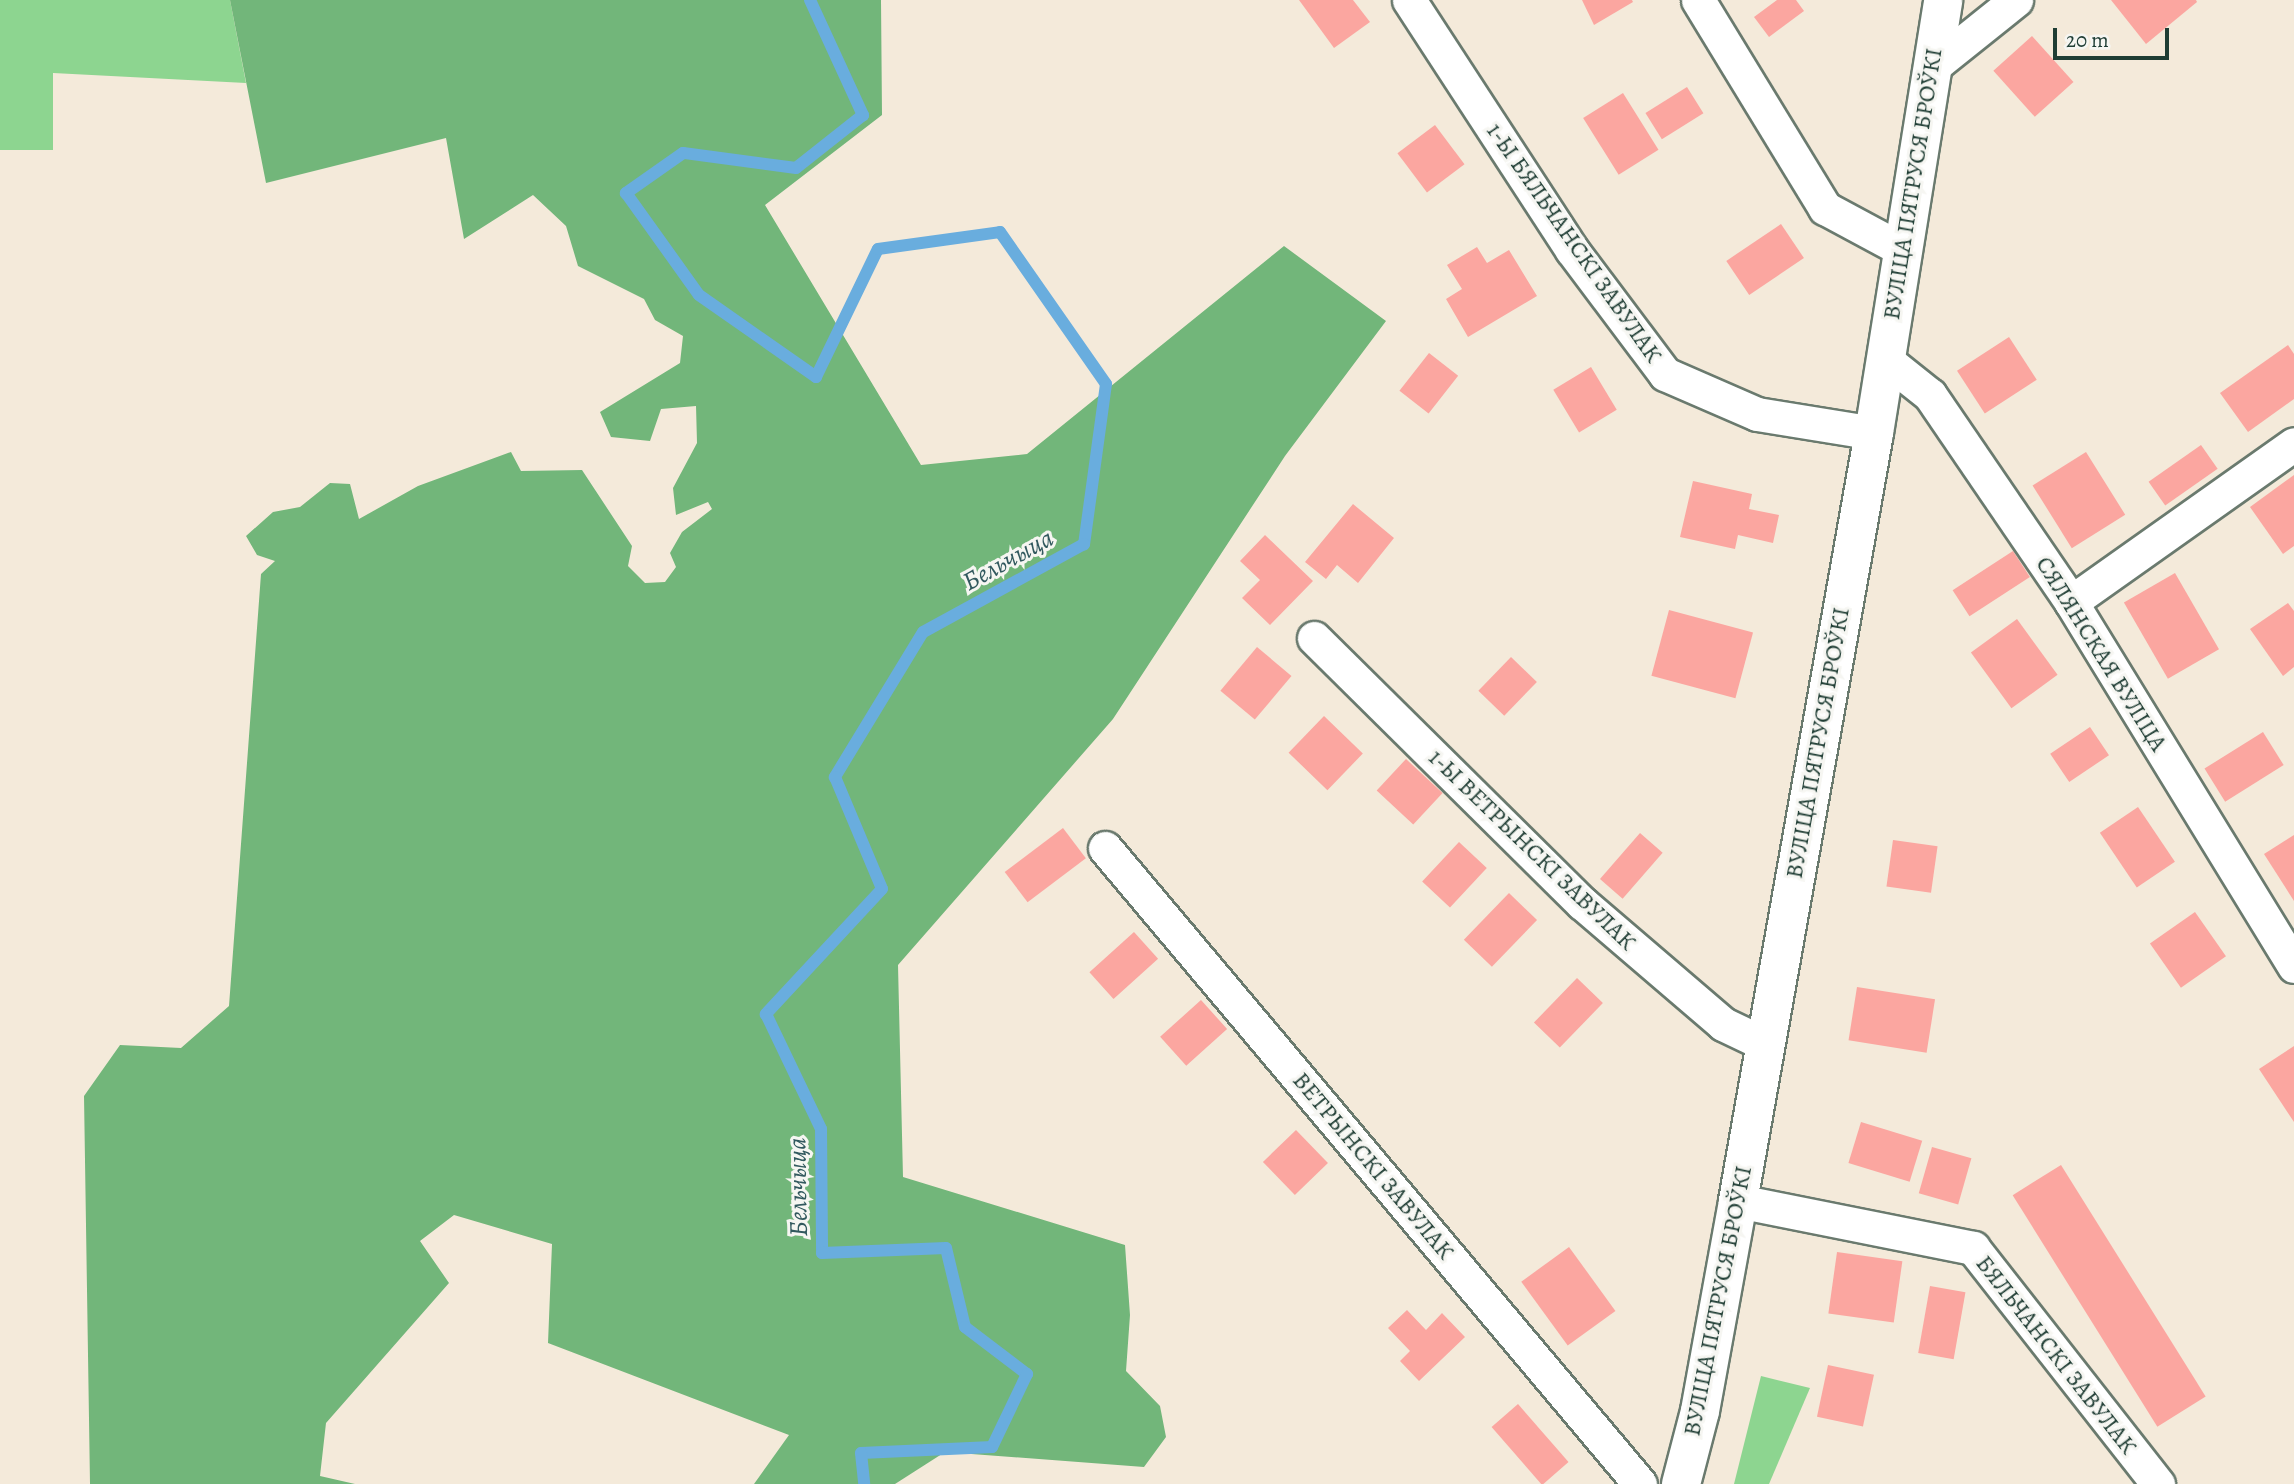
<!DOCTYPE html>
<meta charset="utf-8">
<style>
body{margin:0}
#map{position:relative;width:2294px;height:1484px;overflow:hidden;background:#f4eada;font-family:Alegreya,serif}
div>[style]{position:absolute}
.green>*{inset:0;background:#8dd590}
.forest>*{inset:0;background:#72b67a}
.stream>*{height:12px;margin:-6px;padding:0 6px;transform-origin:6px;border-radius:6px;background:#69adde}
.building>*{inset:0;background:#fba6a0;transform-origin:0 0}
.roads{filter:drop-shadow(2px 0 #6a7a6e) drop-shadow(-2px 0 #6a7a6e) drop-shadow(0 2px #6a7a6e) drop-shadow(0 -2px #6a7a6e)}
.minor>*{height:33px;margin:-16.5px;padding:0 16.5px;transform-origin:16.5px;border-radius:16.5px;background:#fff}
.secondary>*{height:38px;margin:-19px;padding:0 19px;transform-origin:19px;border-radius:19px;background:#fff}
span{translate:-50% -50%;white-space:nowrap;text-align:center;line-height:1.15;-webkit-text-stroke:6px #f6f6f2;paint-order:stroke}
.street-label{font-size:24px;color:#1f3d34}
.water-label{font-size:26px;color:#32595e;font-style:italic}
.scale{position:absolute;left:2053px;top:28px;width:116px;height:32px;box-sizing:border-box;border:4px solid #1f3d34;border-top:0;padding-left:9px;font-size:21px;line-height:24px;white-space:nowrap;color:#1f3d34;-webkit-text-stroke:5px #f6f6f2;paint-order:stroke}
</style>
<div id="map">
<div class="green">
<i style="clip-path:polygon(0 0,230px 0,246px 83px,53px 73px,53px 150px,0 150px)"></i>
<i style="clip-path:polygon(1761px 1376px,1810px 1388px,1769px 1484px,1734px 1484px)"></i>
</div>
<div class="forest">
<i style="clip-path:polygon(230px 0,881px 0,882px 115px,765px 205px,921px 465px,1027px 454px,1284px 246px,1386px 321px,1285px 456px,1113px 719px,898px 965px,903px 1177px,1125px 1245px,1130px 1315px,1126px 1371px,1160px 1406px,1166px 1437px,1144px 1467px,945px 1452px,895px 1484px,754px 1484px,789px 1435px,548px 1343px,552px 1244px,454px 1215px,420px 1241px,449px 1283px,326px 1423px,320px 1476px,355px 1484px,90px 1484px,84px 1096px,120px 1045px,181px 1048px,229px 1006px,261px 574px,275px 561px,257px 555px,246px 536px,273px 512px,300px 507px,330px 483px,350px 484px,359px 519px,418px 486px,511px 452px,521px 471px,582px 470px,632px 546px,628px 566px,645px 583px,665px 582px,676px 567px,670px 553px,682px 532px,712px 509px,708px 502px,676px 515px,673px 488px,697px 443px,696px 406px,661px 409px,650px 441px,611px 437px,600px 412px,680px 363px,683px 336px,655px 320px,644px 299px,578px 266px,566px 226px,533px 195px,464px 239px,446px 138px,266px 183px)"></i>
</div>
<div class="stream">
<i style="left:810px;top:0;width:127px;rotate:65.3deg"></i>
<i style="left:863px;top:115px;width:85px;rotate:141.7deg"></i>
<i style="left:796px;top:168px;width:114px;rotate:-172.4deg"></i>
<i style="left:683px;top:153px;width:70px;rotate:144.9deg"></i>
<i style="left:626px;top:193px;width:125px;rotate:54.4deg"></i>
<i style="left:699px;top:295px;width:143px;rotate:35deg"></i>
<i style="left:816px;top:377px;width:142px;rotate:-64.2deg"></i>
<i style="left:878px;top:249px;width:123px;rotate:-7.9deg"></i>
<i style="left:1000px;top:232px;width:185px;rotate:55.1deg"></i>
<i style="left:1106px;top:384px;width:162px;rotate:97.8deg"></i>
<i style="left:1084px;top:544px;width:183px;rotate:151.3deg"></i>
<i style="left:923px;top:632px;width:170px;rotate:121.3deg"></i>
<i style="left:835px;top:777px;width:121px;rotate:67.2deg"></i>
<i style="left:882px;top:889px;width:171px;rotate:132.9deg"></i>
<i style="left:766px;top:1014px;width:127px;rotate:64.4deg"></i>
<i style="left:821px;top:1129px;width:124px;rotate:89.5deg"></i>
<i style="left:822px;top:1253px;width:124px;rotate:-2.3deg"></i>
<i style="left:946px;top:1248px;width:81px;rotate:76.5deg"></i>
<i style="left:965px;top:1327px;width:78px;rotate:37.2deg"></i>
<i style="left:1027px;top:1374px;width:81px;rotate:115.6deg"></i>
<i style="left:992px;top:1447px;width:131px;rotate:177.4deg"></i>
<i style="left:861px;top:1453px;width:31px;rotate:84deg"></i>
</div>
<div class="building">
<i style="clip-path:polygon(1299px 0,1353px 0,1370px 22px,1334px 48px)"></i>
<i style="clip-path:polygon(1582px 0,1632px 0,1633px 2px,1594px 25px)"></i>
<i style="clip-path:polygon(1777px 0,1796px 0,1804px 11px,1769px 37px,1754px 17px)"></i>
<i style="clip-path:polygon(2111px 0,2196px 0,2197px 2px,2146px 44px)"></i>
<i style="left:2032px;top:36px;width:62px;height:52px;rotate:48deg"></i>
<i style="left:1687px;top:87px;width:31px;height:49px;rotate:58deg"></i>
<i style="left:1623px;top:93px;width:67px;height:47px;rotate:58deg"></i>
<i style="left:1435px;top:125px;width:49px;height:47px;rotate:53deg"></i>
<i style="left:1781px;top:224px;width:41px;height:66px;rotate:56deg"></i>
<i style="clip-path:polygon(1477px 247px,1487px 263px,1509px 250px,1537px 296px,1468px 337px,1446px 299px,1462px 289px,1447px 265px)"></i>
<i style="left:2009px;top:337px;width:51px;height:62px;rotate:57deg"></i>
<i style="clip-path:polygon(2288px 345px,2294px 354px,2294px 399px,2248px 432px,2220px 393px)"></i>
<i style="left:1429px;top:353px;width:37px;height:48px;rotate:38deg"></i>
<i style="left:1591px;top:367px;width:50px;height:44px;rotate:59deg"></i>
<i style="left:2201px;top:445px;width:29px;height:64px;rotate:55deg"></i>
<i style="left:2086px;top:452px;width:74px;height:63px;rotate:58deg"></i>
<i style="clip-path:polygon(2294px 475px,2294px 546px,2283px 554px,2250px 507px)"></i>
<i style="clip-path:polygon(1693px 481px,1752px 494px,1749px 509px,1779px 515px,1773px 543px,1738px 535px,1735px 549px,1680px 537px)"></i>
<i style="clip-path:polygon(1353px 504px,1394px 538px,1358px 583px,1337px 565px,1326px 579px,1305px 562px)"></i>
<i style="clip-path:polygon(1265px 535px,1313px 581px,1270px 625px,1242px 598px,1260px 580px,1240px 561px)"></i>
<i style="left:2013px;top:551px;width:31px;height:72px;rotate:57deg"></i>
<i style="left:2175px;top:573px;width:88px;height:59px;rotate:60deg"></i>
<i style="clip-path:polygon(2288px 603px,2294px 611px,2294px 667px,2283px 676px,2250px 629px)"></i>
<i style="left:1669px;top:610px;width:87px;height:68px;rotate:15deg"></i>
<i style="left:2017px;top:619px;width:69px;height:57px;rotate:54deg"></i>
<i style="left:1257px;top:647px;width:45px;height:57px;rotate:40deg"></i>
<i style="left:1511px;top:657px;width:36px;height:47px;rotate:44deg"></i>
<i style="left:1324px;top:716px;width:54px;height:51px;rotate:44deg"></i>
<i style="left:2090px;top:727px;width:34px;height:48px;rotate:56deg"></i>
<i style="left:2263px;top:732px;width:39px;height:69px;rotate:58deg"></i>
<i style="left:1406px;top:759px;width:50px;height:43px;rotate:43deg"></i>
<i style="left:2138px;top:807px;width:66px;height:46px;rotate:56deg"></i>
<i style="left:1063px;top:828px;width:38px;height:73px;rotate:53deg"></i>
<i style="left:1640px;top:833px;width:30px;height:61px;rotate:41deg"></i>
<i style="clip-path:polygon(2294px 835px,2294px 901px,2264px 854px)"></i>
<i style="left:1893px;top:840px;width:45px;height:47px;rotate:8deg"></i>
<i style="left:1459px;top:842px;width:38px;height:54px;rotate:43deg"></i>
<i style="left:1509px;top:893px;width:39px;height:65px;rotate:44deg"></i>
<i style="left:2195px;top:912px;width:54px;height:55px;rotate:55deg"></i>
<i style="left:1134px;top:932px;width:36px;height:60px;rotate:48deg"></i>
<i style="left:1577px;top:978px;width:36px;height:62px;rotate:44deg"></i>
<i style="left:1857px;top:987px;width:79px;height:54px;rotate:9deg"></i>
<i style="left:1201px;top:1000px;width:39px;height:55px;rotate:48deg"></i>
<i style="clip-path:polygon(2294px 1046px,2294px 1122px,2259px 1069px)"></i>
<i style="left:1861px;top:1122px;width:64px;height:43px;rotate:17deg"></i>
<i style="left:1296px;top:1130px;width:46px;height:46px;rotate:46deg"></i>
<i style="left:1932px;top:1147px;width:41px;height:48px;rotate:16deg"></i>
<i style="left:2061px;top:1165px;width:273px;height:57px;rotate:58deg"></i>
<i style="left:1569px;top:1247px;width:79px;height:59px;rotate:54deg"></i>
<i style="left:1837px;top:1252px;width:66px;height:62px;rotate:8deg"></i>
<i style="left:1930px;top:1286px;width:36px;height:68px;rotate:10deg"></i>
<i style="clip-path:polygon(1407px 1310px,1426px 1330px,1442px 1313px,1465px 1337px,1419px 1381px,1400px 1361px,1410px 1351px,1388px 1328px)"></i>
<i style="left:1828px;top:1365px;width:47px;height:53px;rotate:12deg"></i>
<i style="left:1518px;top:1404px;width:77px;height:35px;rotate:49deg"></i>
</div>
<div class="roads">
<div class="minor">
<i style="left:1409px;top:0;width:298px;rotate:56.9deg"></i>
<i style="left:1572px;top:250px;width:155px;rotate:53.1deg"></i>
<i style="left:1665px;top:374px;width:100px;rotate:23.5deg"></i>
<i style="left:1757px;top:414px;width:119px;rotate:9.2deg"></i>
<i style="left:1698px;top:0;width:244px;rotate:58.6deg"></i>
<i style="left:1825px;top:208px;width:89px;rotate:28.3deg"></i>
<i style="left:1931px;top:68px;width:109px;rotate:-38.7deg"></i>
<i style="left:1886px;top:360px;width:56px;rotate:38.5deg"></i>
<i style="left:1930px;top:395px;width:250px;rotate:55.7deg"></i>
<i style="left:2071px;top:602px;width:427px;rotate:58.5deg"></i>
<i style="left:2071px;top:602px;width:273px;rotate:-35.3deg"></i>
<i style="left:1314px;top:638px;width:377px;rotate:44.7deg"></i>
<i style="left:1582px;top:903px;width:186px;rotate:40.6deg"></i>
<i style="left:1723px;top:1024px;width:47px;rotate:25.5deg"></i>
<i style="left:1105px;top:848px;width:831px;rotate:49.93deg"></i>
<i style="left:1738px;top:1201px;width:240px;rotate:11.3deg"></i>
<i style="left:1973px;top:1248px;width:300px;rotate:51.9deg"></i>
</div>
<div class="secondary">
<i style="left:1681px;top:1484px;width:75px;rotate:-75.4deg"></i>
<i style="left:1700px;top:1411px;width:213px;rotate:-79.7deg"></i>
<i style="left:1738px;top:1201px;width:780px;rotate:-79.96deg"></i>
<i style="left:1874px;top:433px;width:438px;rotate:-80.9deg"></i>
</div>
</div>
<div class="street-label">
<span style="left:1913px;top:184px;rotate:-81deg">ВУЛІЦА ПЯТРУСЯ БРОЎКІ</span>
<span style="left:1574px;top:243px;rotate:55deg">1-Ы БЯЛЬЧАНСКІ ЗАВУЛАК</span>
<span style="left:2101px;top:654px;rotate:58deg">СЯЛЯНСКАЯ ВУЛІЦА</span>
<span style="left:1818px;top:743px;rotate:-80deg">ВУЛІЦА ПЯТРУСЯ БРОЎКІ</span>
<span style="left:1532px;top:850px;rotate:44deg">1-Ы ВЕТРЫНСКІ ЗАВУЛАК</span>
<span style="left:1373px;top:1166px;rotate:50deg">ВЕТРЫНСКІ ЗАВУЛАК</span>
<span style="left:1718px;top:1301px;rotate:-79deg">ВУЛІЦА ПЯТРУСЯ БРОЎКІ</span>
<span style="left:2056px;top:1355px;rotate:52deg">БЯЛЬЧАНСКІ ЗАВУЛАК</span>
</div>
<div class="water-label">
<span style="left:1008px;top:560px;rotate:-29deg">Бельчыца</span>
<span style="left:798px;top:1187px;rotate:-91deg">Бельчыца</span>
</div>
<div class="scale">20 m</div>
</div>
